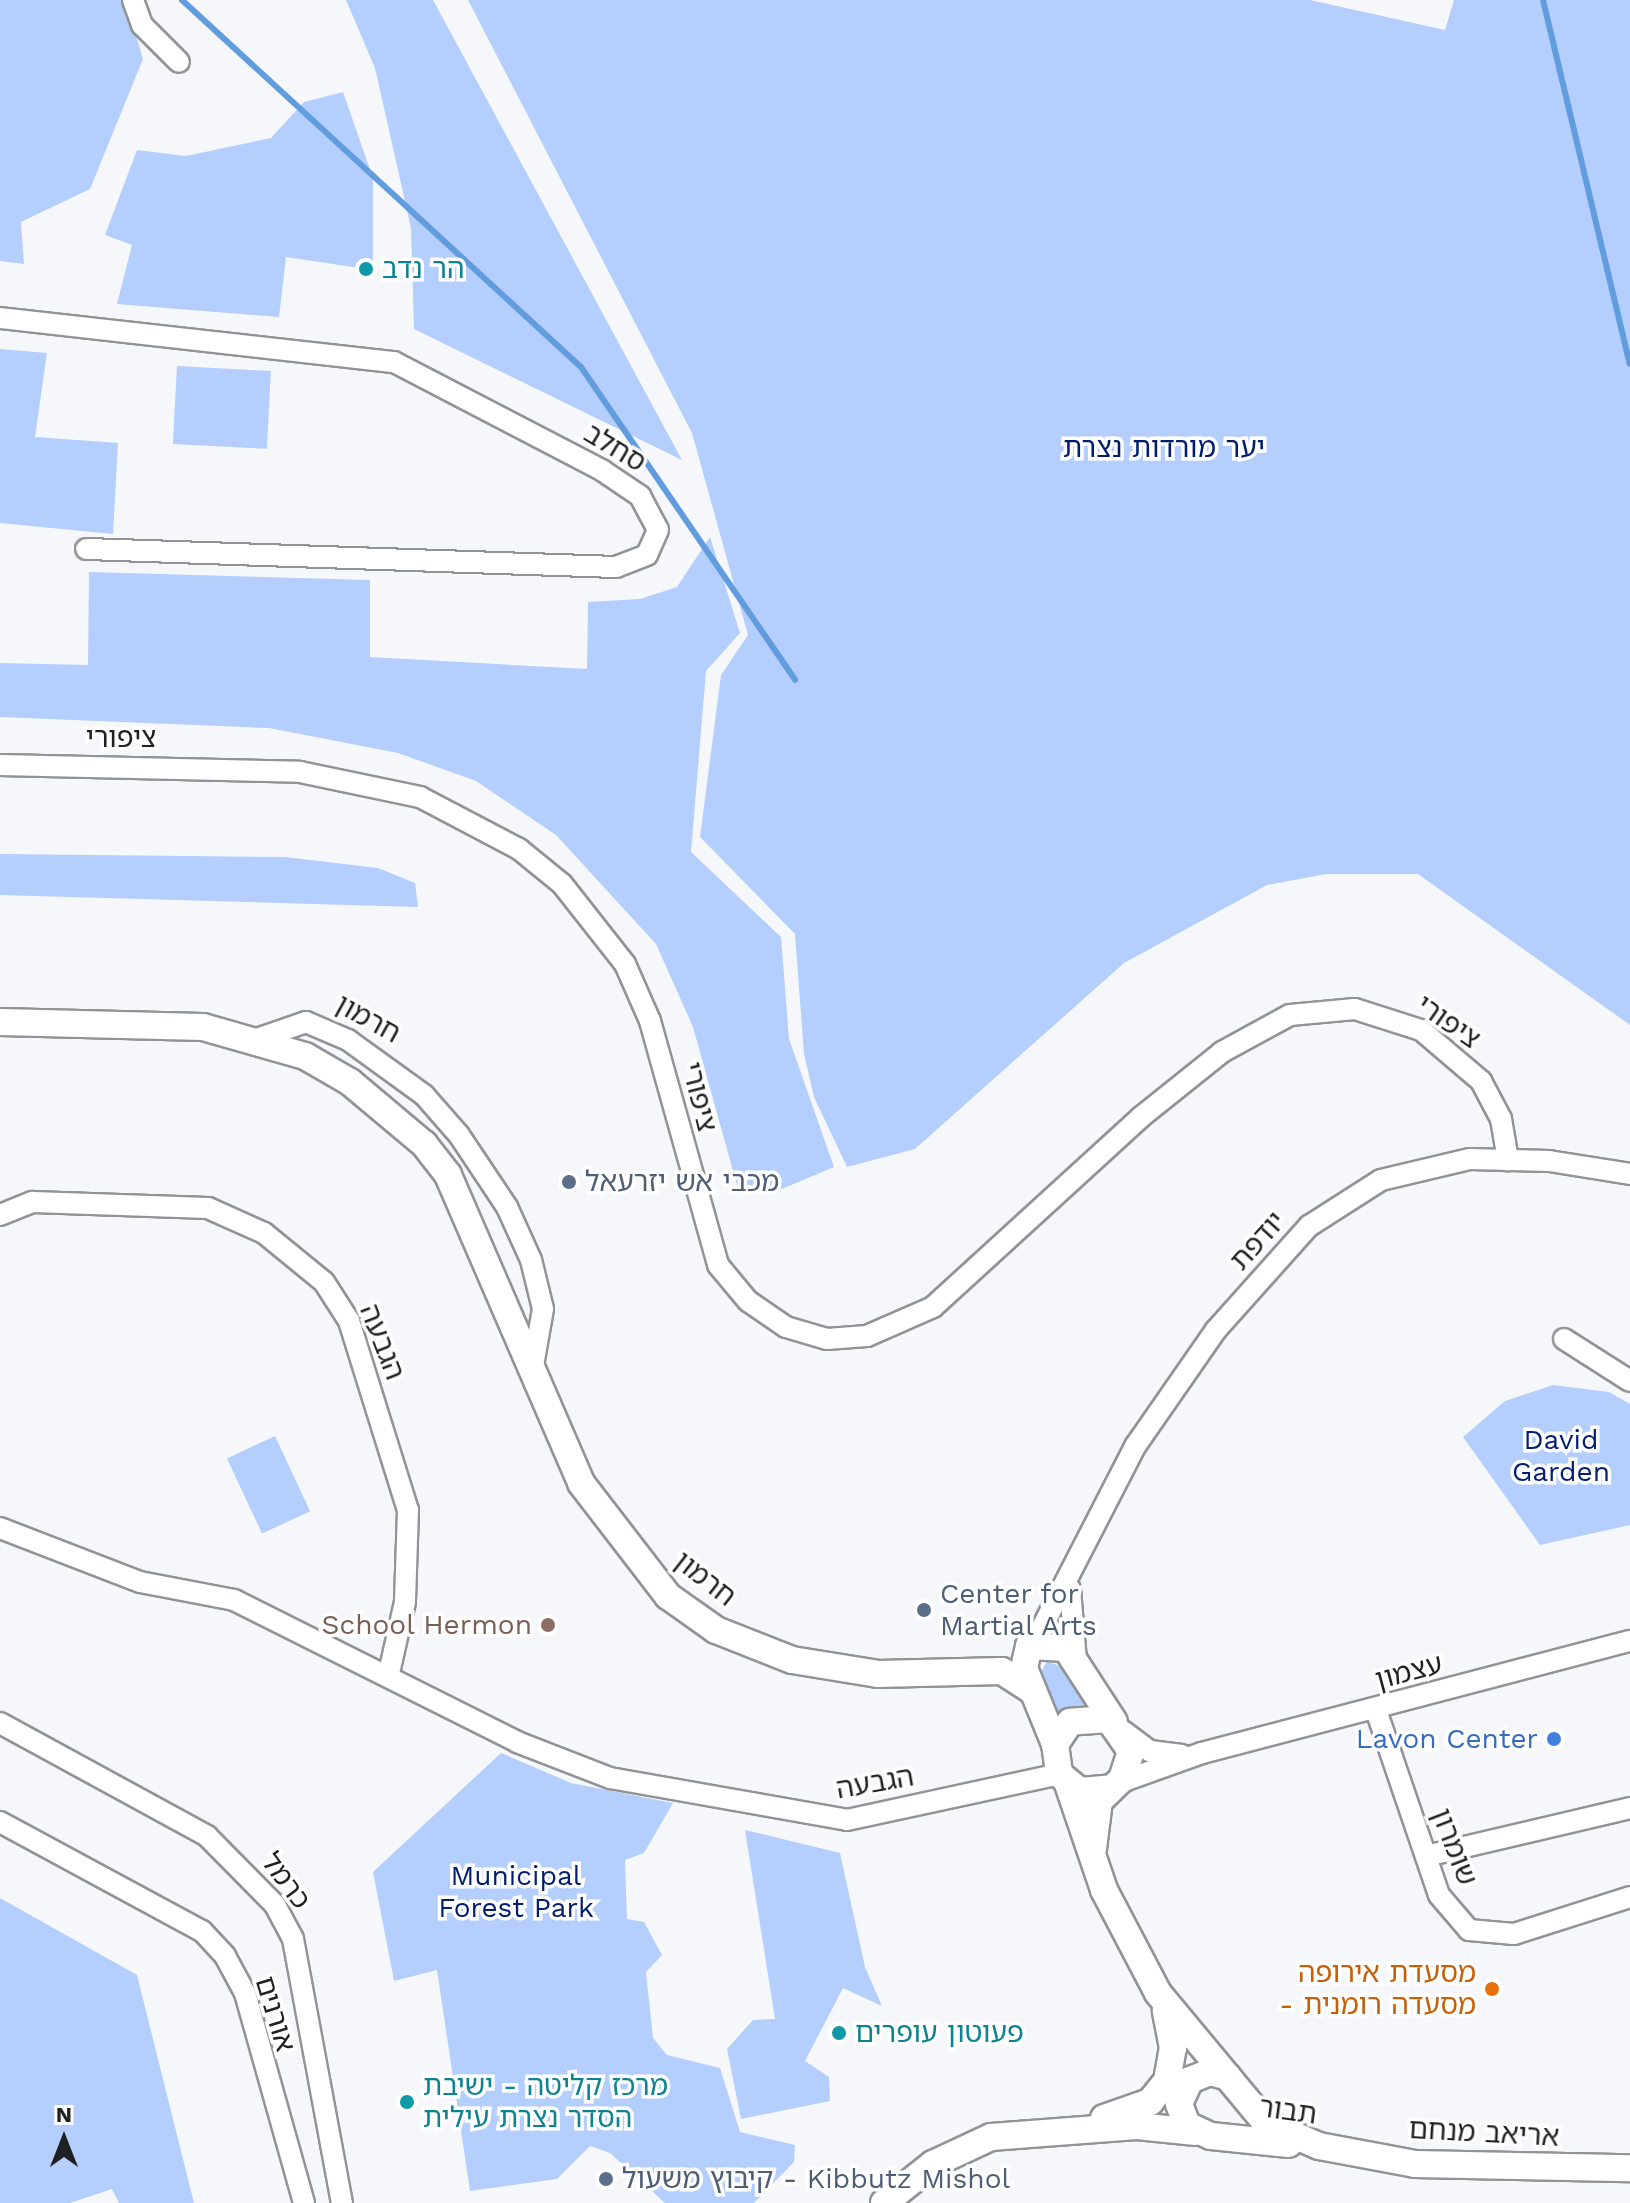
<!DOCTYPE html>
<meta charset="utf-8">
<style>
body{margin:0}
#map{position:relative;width:1630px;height:2203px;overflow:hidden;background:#f6f7fa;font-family:"Work Sans","Noto Sans Hebrew",sans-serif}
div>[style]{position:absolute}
.green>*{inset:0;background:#b4cefe;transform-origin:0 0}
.stream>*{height:6px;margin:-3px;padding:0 3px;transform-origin:3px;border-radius:3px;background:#619cde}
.roads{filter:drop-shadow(2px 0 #929396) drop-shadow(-2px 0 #929396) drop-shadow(0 2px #929396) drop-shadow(0 -2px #929396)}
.minor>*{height:20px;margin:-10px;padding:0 10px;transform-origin:10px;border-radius:10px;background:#fff}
.tertiary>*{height:26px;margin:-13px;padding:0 13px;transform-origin:13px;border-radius:13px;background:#fff}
.dots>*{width:22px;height:22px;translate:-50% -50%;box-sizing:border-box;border:4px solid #fff;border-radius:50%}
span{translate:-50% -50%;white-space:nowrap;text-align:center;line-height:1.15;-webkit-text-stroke:7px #fff;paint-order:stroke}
.culture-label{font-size:28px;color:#0d838f}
.left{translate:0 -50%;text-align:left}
.street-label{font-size:28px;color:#1f2021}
.park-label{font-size:28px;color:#001d70}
.service-label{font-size:28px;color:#4e5e75}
.education-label{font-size:28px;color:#785e54}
.right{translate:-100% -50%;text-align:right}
.shop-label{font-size:28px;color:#366cbe}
.food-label{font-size:28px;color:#c56008}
.north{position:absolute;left:24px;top:2099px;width:80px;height:80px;-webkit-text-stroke:6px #fff;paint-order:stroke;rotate:0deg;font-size:22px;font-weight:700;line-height:32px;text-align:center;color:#1f2021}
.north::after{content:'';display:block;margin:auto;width:28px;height:36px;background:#1f2021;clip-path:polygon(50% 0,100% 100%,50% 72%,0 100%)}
</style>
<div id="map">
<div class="green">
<i style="clip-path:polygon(0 0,125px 0,143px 59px,90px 189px,21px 222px,24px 264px,0 261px)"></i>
<i style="clip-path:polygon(346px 0,433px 0,682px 460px,414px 329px,411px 228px,375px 68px)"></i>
<i style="clip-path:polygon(468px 0,1310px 0,1445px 30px,1454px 0,1630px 0,1630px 1025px,1418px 874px,1326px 874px,1267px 885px,1124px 963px,915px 1149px,847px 1167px,814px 1097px,804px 1054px,795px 934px,700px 837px,721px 675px,748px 635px,692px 433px)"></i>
<i style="clip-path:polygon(343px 92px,373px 178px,373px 270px,286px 257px,279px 317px,117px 304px,132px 245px,105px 235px,137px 150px,186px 156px,271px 138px,304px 102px)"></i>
<i style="clip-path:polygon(0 349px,47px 353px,35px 437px,118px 443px,113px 534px,0 523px)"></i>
<i style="left:177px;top:366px;width:94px;height:78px;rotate:3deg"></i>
<i style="clip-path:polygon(710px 537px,740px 633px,706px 671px,691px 852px,781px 937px,789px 1039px,834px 1167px,777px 1191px,737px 1185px,693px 1027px,656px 944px,556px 835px,476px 781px,398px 753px,269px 728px,0 717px,0 663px,88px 665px,89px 572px,370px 580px,370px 657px,587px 669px,588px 602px,640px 599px,677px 587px)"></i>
<i style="clip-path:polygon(0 854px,285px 857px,378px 868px,415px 883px,418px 907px,0 895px)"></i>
<i style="clip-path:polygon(1553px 1385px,1609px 1392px,1630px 1404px,1630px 1525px,1540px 1545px,1463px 1437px,1505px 1401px)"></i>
<i style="left:275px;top:1436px;width:83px;height:53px;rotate:65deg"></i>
<i style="clip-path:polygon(1047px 1661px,1064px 1668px,1088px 1704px,1060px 1714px,1040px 1674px)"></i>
<i style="clip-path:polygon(501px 1753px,571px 1783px,673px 1803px,644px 1853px,625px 1860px,627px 1919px,644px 1922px,662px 1955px,646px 1972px,653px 2038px,667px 2055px,720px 2068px,740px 2132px,795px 2145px,794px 2162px,754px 2203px,665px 2203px,610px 2153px,590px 2146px,557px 2179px,470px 2191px,437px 1970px,394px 1981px,373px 1872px)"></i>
<i style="clip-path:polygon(745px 1830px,840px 1853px,865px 1967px,882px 2006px,843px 1988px,805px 2061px,829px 2077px,830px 2101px,741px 2119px,727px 2049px,753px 2020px,775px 2019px)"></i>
<i style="clip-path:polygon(0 1898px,137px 1975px,194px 2203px,119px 2203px,112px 2189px,70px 2203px,0 2203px)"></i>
</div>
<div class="stream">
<i style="left:182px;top:0;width:542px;rotate:42.61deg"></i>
<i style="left:581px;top:367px;width:379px;rotate:55.6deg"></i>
<i style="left:1543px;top:0;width:374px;rotate:76.6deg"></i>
</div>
<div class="roads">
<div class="minor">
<i style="left:133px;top:0;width:27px;rotate:70deg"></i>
<i style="left:142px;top:25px;width:52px;rotate:45deg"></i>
<i style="left:0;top:318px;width:396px;rotate:6.4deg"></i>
<i style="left:394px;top:362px;width:236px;rotate:27.5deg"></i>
<i style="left:603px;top:471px;width:45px;rotate:34deg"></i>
<i style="left:640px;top:496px;width:38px;rotate:62deg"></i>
<i style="left:658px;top:530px;width:27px;rotate:114deg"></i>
<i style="left:647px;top:555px;width:33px;rotate:159deg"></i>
<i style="left:616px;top:567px;width:530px;rotate:-178.05deg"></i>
<i style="left:0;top:765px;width:300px;rotate:1.3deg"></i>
<i style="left:300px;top:772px;width:123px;rotate:11.8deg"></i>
<i style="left:420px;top:797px;width:112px;rotate:27.7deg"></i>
<i style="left:519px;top:849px;width:55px;rotate:39.1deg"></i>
<i style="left:562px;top:884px;width:102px;rotate:51.8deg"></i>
<i style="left:625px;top:964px;width:62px;rotate:66.3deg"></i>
<i style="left:650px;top:1021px;width:253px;rotate:74.4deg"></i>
<i style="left:718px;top:1265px;width:47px;rotate:50.2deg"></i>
<i style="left:748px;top:1301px;width:46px;rotate:34.4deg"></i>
<i style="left:786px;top:1327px;width:43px;rotate:16.3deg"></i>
<i style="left:827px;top:1339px;width:40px;rotate:-4.3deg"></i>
<i style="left:867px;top:1336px;width:72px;rotate:-23.7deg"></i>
<i style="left:933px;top:1307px;width:282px;rotate:-42.4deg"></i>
<i style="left:1141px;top:1117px;width:104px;rotate:-38.7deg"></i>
<i style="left:1222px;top:1052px;width:77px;rotate:-28.6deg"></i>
<i style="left:1290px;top:1015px;width:65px;rotate:-5.3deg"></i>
<i style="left:1355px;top:1009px;width:69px;rotate:17.7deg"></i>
<i style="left:1421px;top:1030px;width:79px;rotate:40.4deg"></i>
<i style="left:1481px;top:1081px;width:43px;rotate:62.2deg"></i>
<i style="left:1501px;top:1119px;width:42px;rotate:80.3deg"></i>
<i style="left:257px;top:1039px;width:52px;rotate:-19.1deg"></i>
<i style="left:306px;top:1022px;width:46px;rotate:23.2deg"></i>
<i style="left:348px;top:1040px;width:94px;rotate:35.9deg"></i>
<i style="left:424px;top:1095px;width:53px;rotate:48.8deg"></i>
<i style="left:459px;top:1135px;width:87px;rotate:56.3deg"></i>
<i style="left:507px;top:1207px;width:58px;rotate:65.6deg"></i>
<i style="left:531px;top:1260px;width:50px;rotate:76.2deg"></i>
<i style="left:543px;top:1309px;width:58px;rotate:100deg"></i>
<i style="left:0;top:1215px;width:35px;rotate:-22deg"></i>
<i style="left:33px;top:1202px;width:175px;rotate:2deg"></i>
<i style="left:208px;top:1208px;width:61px;rotate:24.1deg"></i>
<i style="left:264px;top:1233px;width:77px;rotate:39.2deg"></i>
<i style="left:324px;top:1282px;width:46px;rotate:57.3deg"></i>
<i style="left:349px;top:1321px;width:198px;rotate:72.7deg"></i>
<i style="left:408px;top:1510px;width:92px;rotate:91.9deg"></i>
<i style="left:405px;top:1602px;width:73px;rotate:102.7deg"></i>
<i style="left:1564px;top:1339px;width:78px;rotate:32.5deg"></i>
<i style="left:0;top:1528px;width:150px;rotate:21.1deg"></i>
<i style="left:140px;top:1582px;width:96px;rotate:10.8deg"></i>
<i style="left:234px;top:1600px;width:317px;rotate:26.6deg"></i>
<i style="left:517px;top:1742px;width:100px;rotate:21.2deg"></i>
<i style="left:610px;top:1778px;width:241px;rotate:10deg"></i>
<i style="left:847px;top:1820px;width:217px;rotate:-12.2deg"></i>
<i style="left:1070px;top:1589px;width:71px;rotate:85.2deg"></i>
<i style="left:1033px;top:1645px;width:225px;rotate:-62.8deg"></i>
<i style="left:1136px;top:1445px;width:140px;rotate:-55.2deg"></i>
<i style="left:1216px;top:1330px;width:140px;rotate:-48.2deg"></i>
<i style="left:1309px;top:1226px;width:85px;rotate:-32.6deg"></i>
<i style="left:1381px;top:1180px;width:91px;rotate:-13.3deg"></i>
<i style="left:1470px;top:1159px;width:79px;rotate:1.5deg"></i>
<i style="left:1549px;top:1161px;width:82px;rotate:9.1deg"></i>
<i style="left:1376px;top:1710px;width:195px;rotate:71.2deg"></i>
<i style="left:1439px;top:1895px;width:46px;rotate:49.4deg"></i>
<i style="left:1469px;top:1930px;width:45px;rotate:5.1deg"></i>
<i style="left:1514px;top:1934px;width:122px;rotate:-17.7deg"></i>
<i style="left:0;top:1723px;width:236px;rotate:28.6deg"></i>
<i style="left:207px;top:1836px;width:97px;rotate:45.4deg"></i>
<i style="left:275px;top:1905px;width:38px;rotate:62deg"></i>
<i style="left:293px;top:1939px;width:269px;rotate:79.5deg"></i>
<i style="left:1123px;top:1731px;width:34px;rotate:37deg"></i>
<i style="left:1150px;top:1751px;width:32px;rotate:7deg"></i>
<i style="left:1118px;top:1783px;width:89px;rotate:-19.7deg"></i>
<i style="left:1202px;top:1753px;width:442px;rotate:-14.7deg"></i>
<i style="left:0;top:1822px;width:230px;rotate:28.4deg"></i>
<i style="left:202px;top:1931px;width:34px;rotate:47deg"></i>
<i style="left:225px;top:1956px;width:42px;rotate:61.6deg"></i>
<i style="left:245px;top:1993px;width:218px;rotate:74.3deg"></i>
<i style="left:1426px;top:1856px;width:210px;rotate:-13.2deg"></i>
</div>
<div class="tertiary">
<i style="left:0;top:1022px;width:203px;rotate:1.4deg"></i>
<i style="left:203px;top:1027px;width:106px;rotate:15.9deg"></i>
<i style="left:305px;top:1056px;width:52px;rotate:30deg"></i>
<i style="left:350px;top:1082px;width:97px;rotate:40deg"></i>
<i style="left:424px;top:1144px;width:39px;rotate:52deg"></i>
<i style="left:448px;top:1175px;width:335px;rotate:66.6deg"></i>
<i style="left:581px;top:1483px;width:143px;rotate:52.4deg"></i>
<i style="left:668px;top:1596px;width:59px;rotate:35.3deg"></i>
<i style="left:716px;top:1630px;width:82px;rotate:21.5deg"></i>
<i style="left:792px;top:1660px;width:87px;rotate:9.2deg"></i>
<i style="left:878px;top:1674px;width:124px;rotate:-1.4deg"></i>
<i style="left:1002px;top:1671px;width:37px;rotate:33deg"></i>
<i style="left:1055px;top:1744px;width:82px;rotate:-112.2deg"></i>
<i style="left:1024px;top:1668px;width:23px;rotate:-77deg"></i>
<i style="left:1029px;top:1646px;width:37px;rotate:3deg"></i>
<i style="left:1066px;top:1648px;width:88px;rotate:57deg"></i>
<i style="left:1068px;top:1784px;width:112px;rotate:71.2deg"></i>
<i style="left:1104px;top:1890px;width:116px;rotate:62.3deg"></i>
<i style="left:1158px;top:1993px;width:169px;rotate:50.3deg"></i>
<i style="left:1266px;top:2123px;width:58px;rotate:23.5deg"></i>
<i style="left:1319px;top:2146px;width:98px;rotate:10.6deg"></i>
<i style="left:1415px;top:2164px;width:215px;rotate:1.1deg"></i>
<i style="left:1093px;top:1849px;width:48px;rotate:-82.9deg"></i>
<i style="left:1099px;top:1801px;width:32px;rotate:-44deg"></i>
<i style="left:1122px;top:1779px;width:29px;rotate:-72deg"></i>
<i style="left:1131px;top:1751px;width:39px;rotate:-125deg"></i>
<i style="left:1109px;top:1719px;width:39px;rotate:176deg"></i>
<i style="left:1070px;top:1722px;width:27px;rotate:124deg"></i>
<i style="left:1055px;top:1744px;width:30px;rotate:82deg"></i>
<i style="left:1059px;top:1774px;width:27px;rotate:39deg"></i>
<i style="left:1080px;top:1791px;width:32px;rotate:-5deg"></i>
<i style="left:1228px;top:2077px;width:19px;rotate:-164deg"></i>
<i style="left:1210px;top:2072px;width:22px;rotate:158deg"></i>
<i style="left:1190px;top:2080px;width:26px;rotate:115deg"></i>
<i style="left:1179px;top:2104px;width:22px;rotate:69deg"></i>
<i style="left:1187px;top:2125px;width:26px;rotate:25deg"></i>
<i style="left:1211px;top:2136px;width:78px;rotate:5.9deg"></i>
<i style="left:1104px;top:2118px;width:49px;rotate:-19.2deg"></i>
<i style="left:1150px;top:2102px;width:27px;rotate:-51deg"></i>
<i style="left:1167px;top:2081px;width:34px;rotate:-80deg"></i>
<i style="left:1173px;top:2048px;width:38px;rotate:-101deg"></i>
<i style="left:884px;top:2203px;width:63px;rotate:-38.5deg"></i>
<i style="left:933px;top:2164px;width:64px;rotate:-25deg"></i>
<i style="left:991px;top:2137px;width:146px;rotate:-4.3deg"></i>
<i style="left:1137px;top:2126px;width:59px;rotate:5.8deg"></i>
</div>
</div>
<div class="dots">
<i style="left:366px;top:269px;background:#0f9aa8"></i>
<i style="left:569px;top:1182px;background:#5c6f8a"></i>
<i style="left:924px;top:1610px;background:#5c6f8a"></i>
<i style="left:548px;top:1625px;background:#8d6e63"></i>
<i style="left:1554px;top:1739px;background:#3f7fe0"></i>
<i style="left:1492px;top:1989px;background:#e8710a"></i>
<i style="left:839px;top:2033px;background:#0f9aa8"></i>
<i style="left:407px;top:2102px;background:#0f9aa8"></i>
<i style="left:606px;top:2179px;background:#5c6f8a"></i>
</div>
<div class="culture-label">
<span class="left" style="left:382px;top:269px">הר נדב</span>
<span class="left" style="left:855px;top:2033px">פעוטון עופרים</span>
<span class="left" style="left:423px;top:2102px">מרכז קליטה - ישיבת<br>הסדר נצרת עילית</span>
</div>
<div class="street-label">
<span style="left:615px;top:448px;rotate:31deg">סחלב</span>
<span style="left:121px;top:738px">ציפורי</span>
<span style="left:368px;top:1019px;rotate:29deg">חרמון</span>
<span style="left:1448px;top:1022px;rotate:35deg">ציפורי</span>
<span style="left:699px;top:1097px;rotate:76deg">ציפורי</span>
<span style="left:1258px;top:1241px;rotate:-48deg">יודפת</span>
<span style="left:382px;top:1342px;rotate:69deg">הגבעה</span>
<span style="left:705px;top:1579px;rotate:38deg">חרמון</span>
<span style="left:1409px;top:1672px;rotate:-15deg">עצמון</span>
<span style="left:875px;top:1783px;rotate:-10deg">הגבעה</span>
<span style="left:1454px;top:1847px;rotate:69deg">שומרון</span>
<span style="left:286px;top:1881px;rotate:53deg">כרמל</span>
<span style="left:275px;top:2014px;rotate:73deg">אורנים</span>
<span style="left:1288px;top:2111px;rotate:8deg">תבור</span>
<span style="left:1484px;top:2133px;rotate:3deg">אריאב מנחם</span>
</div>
<div class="park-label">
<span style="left:1164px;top:448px">יער מורדות נצרת</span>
<span style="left:1561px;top:1456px">David<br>Garden</span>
<span style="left:516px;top:1892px">Municipal<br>Forest Park</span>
</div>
<div class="service-label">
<span class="left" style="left:585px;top:1182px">מכבי אש יזרעאל</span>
<span class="left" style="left:940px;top:1610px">Center for<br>Martial Arts</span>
<span class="left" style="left:622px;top:2179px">קיבוץ משעול - Kibbutz Mishol</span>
</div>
<div class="education-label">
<span class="right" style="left:532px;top:1625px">School Hermon</span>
</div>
<div class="shop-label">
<span class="right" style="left:1538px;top:1739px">Lavon Center</span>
</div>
<div class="food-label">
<span class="right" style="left:1476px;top:1989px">מסעדת אירופה<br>- מסעדה רומנית</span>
</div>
<div class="north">N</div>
</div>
